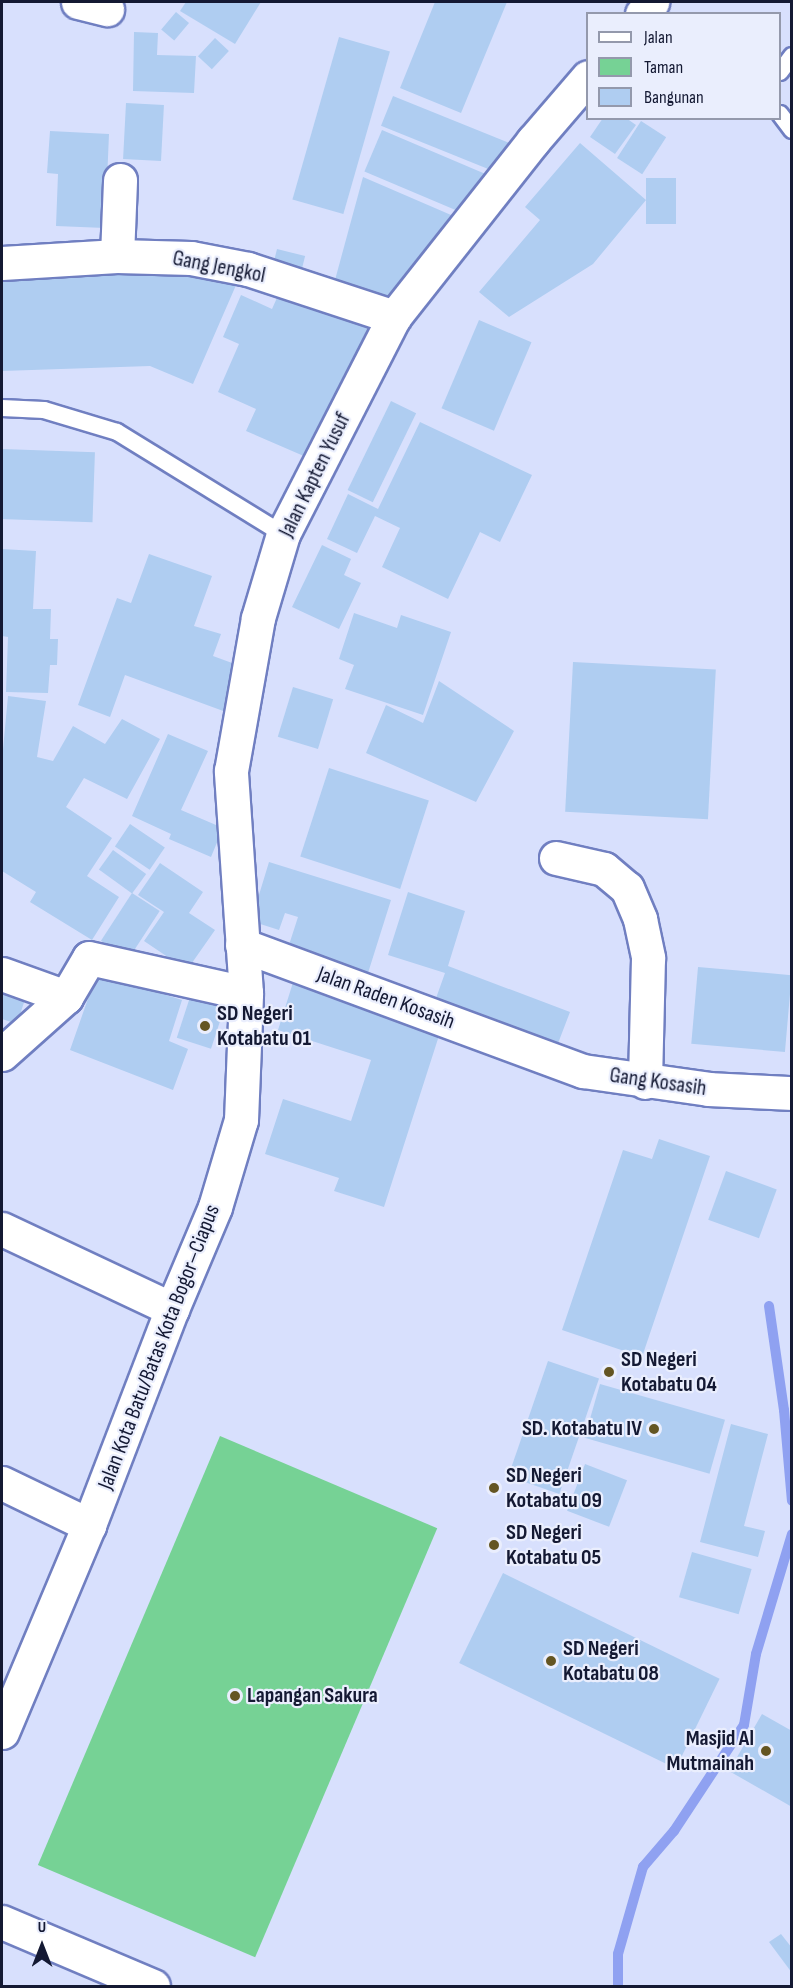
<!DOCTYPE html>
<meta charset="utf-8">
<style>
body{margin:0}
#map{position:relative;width:793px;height:1988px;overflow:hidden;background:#d8e0fd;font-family:"Sofia Sans Condensed",sans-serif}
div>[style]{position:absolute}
.green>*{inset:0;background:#76d295;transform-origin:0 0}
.stream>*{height:10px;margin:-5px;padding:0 5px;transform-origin:5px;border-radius:5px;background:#8fa1f1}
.building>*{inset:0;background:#afcdf1;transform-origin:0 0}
.roads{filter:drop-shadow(2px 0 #707fc1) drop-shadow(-2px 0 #707fc1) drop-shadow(0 2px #707fc1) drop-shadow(0 -2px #707fc1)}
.lane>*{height:16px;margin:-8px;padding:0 8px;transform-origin:8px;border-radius:8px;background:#fff}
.street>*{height:33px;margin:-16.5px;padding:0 16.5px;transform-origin:16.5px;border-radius:16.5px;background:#fff}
.secondary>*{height:33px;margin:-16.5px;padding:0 16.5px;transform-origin:16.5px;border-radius:16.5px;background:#fff}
.dots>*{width:16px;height:16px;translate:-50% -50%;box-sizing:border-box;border:3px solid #eaeefd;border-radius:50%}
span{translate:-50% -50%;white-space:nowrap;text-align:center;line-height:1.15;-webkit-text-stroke:4.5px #eaeefd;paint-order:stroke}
.street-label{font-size:22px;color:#141933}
.poi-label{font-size:22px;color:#141933;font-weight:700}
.left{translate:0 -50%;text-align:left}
.right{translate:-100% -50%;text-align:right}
.frame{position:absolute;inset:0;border:3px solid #141933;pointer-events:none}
.legend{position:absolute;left:586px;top:12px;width:195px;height:108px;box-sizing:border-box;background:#eaeefd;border:2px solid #9499ac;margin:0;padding:8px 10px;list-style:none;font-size:18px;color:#141933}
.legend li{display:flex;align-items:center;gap:12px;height:30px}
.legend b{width:30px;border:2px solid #9499ac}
.north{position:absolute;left:12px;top:1916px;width:60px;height:60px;-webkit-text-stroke:4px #eaeefd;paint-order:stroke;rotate:0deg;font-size:16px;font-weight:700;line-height:24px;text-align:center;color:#141933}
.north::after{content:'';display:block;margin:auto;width:21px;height:27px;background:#141933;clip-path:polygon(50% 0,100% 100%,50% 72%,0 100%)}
</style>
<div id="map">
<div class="green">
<i style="left:220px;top:1436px;width:236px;height:466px;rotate:23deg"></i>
</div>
<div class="stream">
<i style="left:769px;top:1306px;width:105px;rotate:81.8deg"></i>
<i style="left:784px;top:1410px;width:91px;rotate:85deg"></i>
<i style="left:618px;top:1986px;width:32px;rotate:-90deg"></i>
<i style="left:618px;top:1954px;width:91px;rotate:-74deg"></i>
<i style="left:643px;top:1867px;width:48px;rotate:-49.3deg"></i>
<i style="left:674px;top:1831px;width:127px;rotate:-56.6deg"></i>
<i style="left:744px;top:1725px;width:72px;rotate:-80.4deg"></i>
<i style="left:756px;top:1654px;width:125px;rotate:-73.3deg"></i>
</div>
<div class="building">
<i style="clip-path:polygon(186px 2px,261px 2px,235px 44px,180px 11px)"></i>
<i style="clip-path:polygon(435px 2px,507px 2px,461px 113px,400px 88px)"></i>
<i style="left:176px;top:12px;width:17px;height:23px;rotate:40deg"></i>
<i style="clip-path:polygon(134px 32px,158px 33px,157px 55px,196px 56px,194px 93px,133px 91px)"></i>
<i style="left:339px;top:37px;width:53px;height:169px;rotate:16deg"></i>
<i style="left:215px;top:38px;width:19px;height:25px;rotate:43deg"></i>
<i style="left:393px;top:96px;width:129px;height:32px;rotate:22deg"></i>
<i style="left:126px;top:103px;width:38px;height:56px;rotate:3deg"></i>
<i style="clip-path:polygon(603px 118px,626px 118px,636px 125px,615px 154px,590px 137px)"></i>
<i style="left:641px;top:121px;width:30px;height:44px;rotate:33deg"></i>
<i style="left:382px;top:130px;width:115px;height:45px;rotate:23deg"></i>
<i style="clip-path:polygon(50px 131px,109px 134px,105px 228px,56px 226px,58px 174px,47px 173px)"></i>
<i style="clip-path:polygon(580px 143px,646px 200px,646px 178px,676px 178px,676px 224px,646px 224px,646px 200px,593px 264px,509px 317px,479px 292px,540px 220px,525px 207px)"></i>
<i style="clip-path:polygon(363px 177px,465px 221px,389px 310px,335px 280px)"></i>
<i style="left:277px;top:249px;width:29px;height:25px;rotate:14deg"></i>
<i style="clip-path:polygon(175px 264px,240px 276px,193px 384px,150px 366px,2px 371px,2px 271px)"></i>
<i style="clip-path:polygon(284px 282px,374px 321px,313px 460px,246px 431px,256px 409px,218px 392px,239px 344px,223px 337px,241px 295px,272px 309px)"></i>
<i style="left:479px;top:320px;width:57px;height:96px;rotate:23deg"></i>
<i style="left:391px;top:401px;width:28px;height:99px;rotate:26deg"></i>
<i style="clip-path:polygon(420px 422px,532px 475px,500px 542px,480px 532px,448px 599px,382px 567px,400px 528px,375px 516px,357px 553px,327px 539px,348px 494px,378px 509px)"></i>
<i style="left:2px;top:449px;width:93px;height:70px;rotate:2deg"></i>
<i style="clip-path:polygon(322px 545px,351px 559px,344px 575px,361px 583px,339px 629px,292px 607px)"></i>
<i style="clip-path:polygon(2px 549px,36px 551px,33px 609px,51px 609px,50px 639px,58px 639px,57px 665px,50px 665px,48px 693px,6px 692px,8px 637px,2px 636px)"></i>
<i style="clip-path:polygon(149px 554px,212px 576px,194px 626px,221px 634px,213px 656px,243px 667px,226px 712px,125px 675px,110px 717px,78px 705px,117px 598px,131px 603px)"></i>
<i style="clip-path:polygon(354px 613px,397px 628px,401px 615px,451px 632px,423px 715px,345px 689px,354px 665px,339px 659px)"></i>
<i style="left:573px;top:662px;width:143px;height:150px;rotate:3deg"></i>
<i style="clip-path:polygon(439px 681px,514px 731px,476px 802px,366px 753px,386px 705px,423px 723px)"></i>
<i style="left:293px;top:687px;width:42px;height:52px;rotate:17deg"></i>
<i style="clip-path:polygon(8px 696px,46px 701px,37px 757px,53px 761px,73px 726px,105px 744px,122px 719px,160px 739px,127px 799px,84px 778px,66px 807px,112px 838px,87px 876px,119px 897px,92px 940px,30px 902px,36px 892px,2px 871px,2px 760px)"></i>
<i style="clip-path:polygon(168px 734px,208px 751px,181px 810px,223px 828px,211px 857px,169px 839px,171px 834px,132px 816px)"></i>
<i style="left:329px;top:768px;width:105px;height:93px;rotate:18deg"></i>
<i style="left:130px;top:824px;width:42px;height:27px;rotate:34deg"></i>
<i style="left:113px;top:850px;width:41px;height:24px;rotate:36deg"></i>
<i style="clip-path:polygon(269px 862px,391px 900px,368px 973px,288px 948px,298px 917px,285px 913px,279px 930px,251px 921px)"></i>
<i style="clip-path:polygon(160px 863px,203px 892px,189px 913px,215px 930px,187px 970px,144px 941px,164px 912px,138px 895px)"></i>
<i style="clip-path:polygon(408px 892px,465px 911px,448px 966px,570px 1012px,557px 1046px,435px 1001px,445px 973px,388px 955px)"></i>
<i style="left:132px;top:893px;width:33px;height:57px;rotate:33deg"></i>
<i style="left:698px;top:967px;width:94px;height:77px;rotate:5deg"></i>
<i style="clip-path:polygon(97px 973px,182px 1000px,169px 1041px,188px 1049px,173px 1090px,70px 1050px)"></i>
<i style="clip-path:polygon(296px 973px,444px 1020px,384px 1207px,334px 1191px,339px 1178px,265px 1154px,283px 1099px,351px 1121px,371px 1060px,278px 1030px)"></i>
<i style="clip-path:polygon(2px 981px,28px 990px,17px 1024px,2px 1019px)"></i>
<i style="left:191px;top:994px;width:36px;height:46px;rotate:18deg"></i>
<i style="clip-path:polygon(659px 1139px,710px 1156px,642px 1357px,562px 1330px,623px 1150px,652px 1159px)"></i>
<i style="left:726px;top:1171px;width:54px;height:52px;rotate:20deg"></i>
<i style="left:548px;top:1361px;width:54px;height:122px;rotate:19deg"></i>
<i style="left:600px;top:1384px;width:130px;height:56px;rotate:16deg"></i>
<i style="clip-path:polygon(731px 1424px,768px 1434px,744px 1526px,765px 1531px,758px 1557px,700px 1542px)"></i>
<i style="left:585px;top:1464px;width:45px;height:50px;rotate:21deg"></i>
<i style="left:692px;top:1552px;width:62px;height:47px;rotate:16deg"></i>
<i style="left:503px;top:1573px;width:241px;height:100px;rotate:26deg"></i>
<i style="clip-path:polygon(762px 1714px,792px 1731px,792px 1807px,729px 1771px)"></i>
<i style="clip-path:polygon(781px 1934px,792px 1948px,792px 1973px,769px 1942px)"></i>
</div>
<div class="roads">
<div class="lane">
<i style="left:780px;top:72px;width:20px;rotate:-53deg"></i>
<i style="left:780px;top:114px;width:20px;rotate:53deg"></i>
<i style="left:2px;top:408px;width:42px;rotate:2.7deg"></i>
<i style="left:44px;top:410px;width:76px;rotate:16.8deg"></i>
<i style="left:117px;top:432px;width:195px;rotate:31.6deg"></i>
</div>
<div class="street">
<i style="left:78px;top:2px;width:30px;rotate:14deg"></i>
<i style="left:117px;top:256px;width:76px;rotate:-87.7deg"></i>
<i style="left:2px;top:263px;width:115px;rotate:-3.5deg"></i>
<i style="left:117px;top:256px;width:74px;rotate:1.5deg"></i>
<i style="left:191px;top:258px;width:58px;rotate:10.9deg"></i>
<i style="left:248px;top:269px;width:154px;rotate:18.2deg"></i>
<i style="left:556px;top:858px;width:49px;rotate:12.9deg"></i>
<i style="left:604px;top:869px;width:30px;rotate:40deg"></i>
<i style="left:627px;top:888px;width:34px;rotate:67deg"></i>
<i style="left:640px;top:919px;width:40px;rotate:78deg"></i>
<i style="left:648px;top:958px;width:124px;rotate:91.4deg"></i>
<i style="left:242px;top:945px;width:364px;rotate:20.3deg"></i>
<i style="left:583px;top:1071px;width:127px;rotate:8.1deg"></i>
<i style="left:709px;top:1089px;width:83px;rotate:2.8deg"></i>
<i style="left:2px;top:974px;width:68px;rotate:19.8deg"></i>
<i style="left:2px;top:1054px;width:86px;rotate:-41.7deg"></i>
<i style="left:66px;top:997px;width:45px;rotate:-59.5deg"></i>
<i style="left:89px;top:958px;width:161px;rotate:12.6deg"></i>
<i style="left:2px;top:1229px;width:188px;rotate:25.2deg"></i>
<i style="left:2px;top:1483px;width:97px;rotate:25.8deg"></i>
<i style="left:2px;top:1922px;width:164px;rotate:23deg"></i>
</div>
<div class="secondary">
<i style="left:642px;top:14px;width:16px;rotate:-50deg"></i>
<i style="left:2px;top:1732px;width:225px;rotate:-67.2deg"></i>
<i style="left:89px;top:1525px;width:231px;rotate:-69deg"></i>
<i style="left:172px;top:1309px;width:111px;rotate:-67.1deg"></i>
<i style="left:215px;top:1207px;width:91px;rotate:-73.4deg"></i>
<i style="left:241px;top:1120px;width:127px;rotate:-87.7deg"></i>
<i style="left:246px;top:993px;width:223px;rotate:-93.9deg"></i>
<i style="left:231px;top:771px;width:155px;rotate:-80deg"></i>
<i style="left:258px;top:618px;width:88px;rotate:-73.4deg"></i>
<i style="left:283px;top:534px;width:244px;rotate:-62.9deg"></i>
<i style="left:394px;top:317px;width:224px;rotate:-51.7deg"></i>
<i style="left:533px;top:141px;width:84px;rotate:-49.3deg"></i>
</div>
</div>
<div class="dots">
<i style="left:205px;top:1026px;background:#645522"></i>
<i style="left:609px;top:1372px;background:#645522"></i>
<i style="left:654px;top:1429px;background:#645522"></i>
<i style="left:494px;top:1488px;background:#645522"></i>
<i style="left:494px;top:1545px;background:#645522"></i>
<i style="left:551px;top:1661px;background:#645522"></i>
<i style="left:235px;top:1696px;background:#645522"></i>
<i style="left:766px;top:1751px;background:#645522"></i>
</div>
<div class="street-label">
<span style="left:219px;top:267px;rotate:11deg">Gang Jengkol</span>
<span style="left:315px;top:475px;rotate:-64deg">Jalan Kapten Yusuf</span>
<span style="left:386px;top:998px;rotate:20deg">Jalan Raden Kosasih</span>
<span style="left:658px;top:1082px;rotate:8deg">Gang Kosasih</span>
<span style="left:159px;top:1347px;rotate:-69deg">Jalan Kota Batu/Batas Kota Bogor–Ciapus</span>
</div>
<div class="poi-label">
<span class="left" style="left:217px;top:1026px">SD Negeri<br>Kotabatu 01</span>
<span class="left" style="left:621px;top:1372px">SD Negeri<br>Kotabatu 04</span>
<span class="right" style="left:642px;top:1429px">SD. Kotabatu IV</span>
<span class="left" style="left:506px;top:1488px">SD Negeri<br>Kotabatu 09</span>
<span class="left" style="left:506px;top:1545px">SD Negeri<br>Kotabatu 05</span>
<span class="left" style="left:563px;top:1661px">SD Negeri<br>Kotabatu 08</span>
<span class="left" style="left:247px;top:1696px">Lapangan Sakura</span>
<span class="right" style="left:754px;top:1751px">Masjid Al<br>Mutmainah</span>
</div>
<div class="frame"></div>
<ul class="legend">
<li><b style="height:8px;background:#fff"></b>Jalan</li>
<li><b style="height:16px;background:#76d295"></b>Taman</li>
<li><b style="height:16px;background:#afcdf1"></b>Bangunan</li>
</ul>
<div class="north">U</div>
</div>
